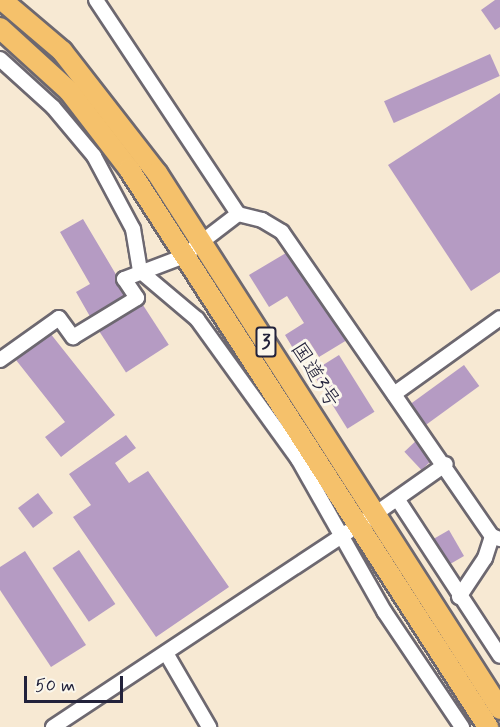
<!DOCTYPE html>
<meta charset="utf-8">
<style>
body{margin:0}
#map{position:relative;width:500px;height:727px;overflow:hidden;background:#f7e9d3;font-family:Mynerve,"Klee One",sans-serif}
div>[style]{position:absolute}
.building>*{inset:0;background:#b59bc3;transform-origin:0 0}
.roads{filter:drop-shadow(2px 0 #6d6870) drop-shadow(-2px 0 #6d6870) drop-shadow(0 2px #6d6870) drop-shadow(0 -2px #6d6870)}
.minor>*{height:14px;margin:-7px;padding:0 7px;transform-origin:7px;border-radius:7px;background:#fff}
.highway>*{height:20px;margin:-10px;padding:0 10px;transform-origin:10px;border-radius:10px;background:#f5c16b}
span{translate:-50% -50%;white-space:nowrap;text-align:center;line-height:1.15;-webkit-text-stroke:6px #fbf7ec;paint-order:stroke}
.shield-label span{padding:2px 4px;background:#fbf7ec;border:2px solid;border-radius:4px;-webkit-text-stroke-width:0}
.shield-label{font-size:20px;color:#22223b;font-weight:700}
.street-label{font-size:21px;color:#22223b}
.scale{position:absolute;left:24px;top:676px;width:99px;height:27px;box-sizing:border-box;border:3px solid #22223b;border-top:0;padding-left:8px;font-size:18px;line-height:21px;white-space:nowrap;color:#22223b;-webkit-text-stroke:4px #fbf7ec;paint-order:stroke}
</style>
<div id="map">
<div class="building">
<i style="clip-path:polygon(495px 0,500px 0,500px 27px,495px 30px,481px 10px)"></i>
<i style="left:490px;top:54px;width:24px;height:116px;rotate:66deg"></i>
<i style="clip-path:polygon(500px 93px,500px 272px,471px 291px,388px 165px)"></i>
<i style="clip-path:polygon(83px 219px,130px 298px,92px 320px,76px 292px,90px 284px,60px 232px)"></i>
<i style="clip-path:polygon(291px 250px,347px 340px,319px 357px,309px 341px,294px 350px,285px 335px,304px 323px,287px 296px,269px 307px,249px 275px)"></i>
<i style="left:141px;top:302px;width:51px;height:51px;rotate:57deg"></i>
<i style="clip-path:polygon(50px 333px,115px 415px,61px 457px,45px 437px,65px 422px,16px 360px)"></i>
<i style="left:339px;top:355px;width:67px;height:32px;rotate:58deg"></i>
<i style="left:464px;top:365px;width:26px;height:67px;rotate:54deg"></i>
<i style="clip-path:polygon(126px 435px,136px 448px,115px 463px,129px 483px,148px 471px,229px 587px,156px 637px,73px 517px,91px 505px,69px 474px)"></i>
<i style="left:419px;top:438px;width:25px;height:20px;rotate:47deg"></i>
<i style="left:38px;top:493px;width:25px;height:25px;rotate:53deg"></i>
<i style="left:449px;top:530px;width:30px;height:18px;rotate:60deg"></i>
<i style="left:79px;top:550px;width:65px;height:32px;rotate:56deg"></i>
<i style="clip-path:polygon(25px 551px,86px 645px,51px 667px,0 590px,0 567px)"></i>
</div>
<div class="roads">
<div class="minor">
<i style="left:96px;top:0;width:257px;rotate:56.4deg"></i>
<i style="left:238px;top:214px;width:25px;rotate:14deg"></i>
<i style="left:262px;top:220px;width:23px;rotate:31deg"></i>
<i style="left:282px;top:232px;width:369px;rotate:55.4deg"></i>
<i style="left:492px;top:536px;width:9px;rotate:21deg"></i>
<i style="left:0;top:59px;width:72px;rotate:42.2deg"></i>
<i style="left:53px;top:107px;width:64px;rotate:50.1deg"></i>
<i style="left:94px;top:156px;width:83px;rotate:61.9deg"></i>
<i style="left:133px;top:229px;width:43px;rotate:80.5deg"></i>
<i style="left:140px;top:271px;width:75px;rotate:40.1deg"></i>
<i style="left:197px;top:319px;width:173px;rotate:54.2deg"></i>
<i style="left:298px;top:459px;width:175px;rotate:60.5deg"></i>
<i style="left:384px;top:611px;width:140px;rotate:56.1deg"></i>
<i style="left:0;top:360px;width:72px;rotate:-35.4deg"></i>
<i style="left:59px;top:318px;width:24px;rotate:54deg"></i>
<i style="left:73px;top:337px;width:75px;rotate:-31.4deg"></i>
<i style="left:137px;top:298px;width:23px;rotate:-124deg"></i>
<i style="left:124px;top:279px;width:62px;rotate:-20.8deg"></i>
<i style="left:182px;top:257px;width:71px;rotate:-37.5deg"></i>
<i style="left:394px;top:394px;width:130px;rotate:-35.6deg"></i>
<i style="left:398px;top:500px;width:186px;rotate:56.8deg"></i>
<i style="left:368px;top:519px;width:95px;rotate:-35.2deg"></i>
<i style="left:459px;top:597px;width:47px;rotate:-56.3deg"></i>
<i style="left:485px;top:558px;width:23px;rotate:-72deg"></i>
<i style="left:166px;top:653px;width:86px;rotate:59.8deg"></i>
<i style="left:53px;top:727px;width:355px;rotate:-33.5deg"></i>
</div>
<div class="highway">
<i style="left:2px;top:0;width:79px;rotate:40.4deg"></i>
<i style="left:62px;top:51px;width:155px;rotate:52.1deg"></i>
<i style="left:157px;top:173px;width:636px;rotate:57.38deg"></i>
<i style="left:0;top:28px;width:93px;rotate:42.4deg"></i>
<i style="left:69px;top:91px;width:98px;rotate:52.4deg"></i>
<i style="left:129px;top:169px;width:664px;rotate:57.24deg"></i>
</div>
</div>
<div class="shield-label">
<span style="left:266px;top:342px">3</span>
</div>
<div class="street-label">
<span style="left:315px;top:375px;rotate:58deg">国道3号</span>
</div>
<div class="scale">50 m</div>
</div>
